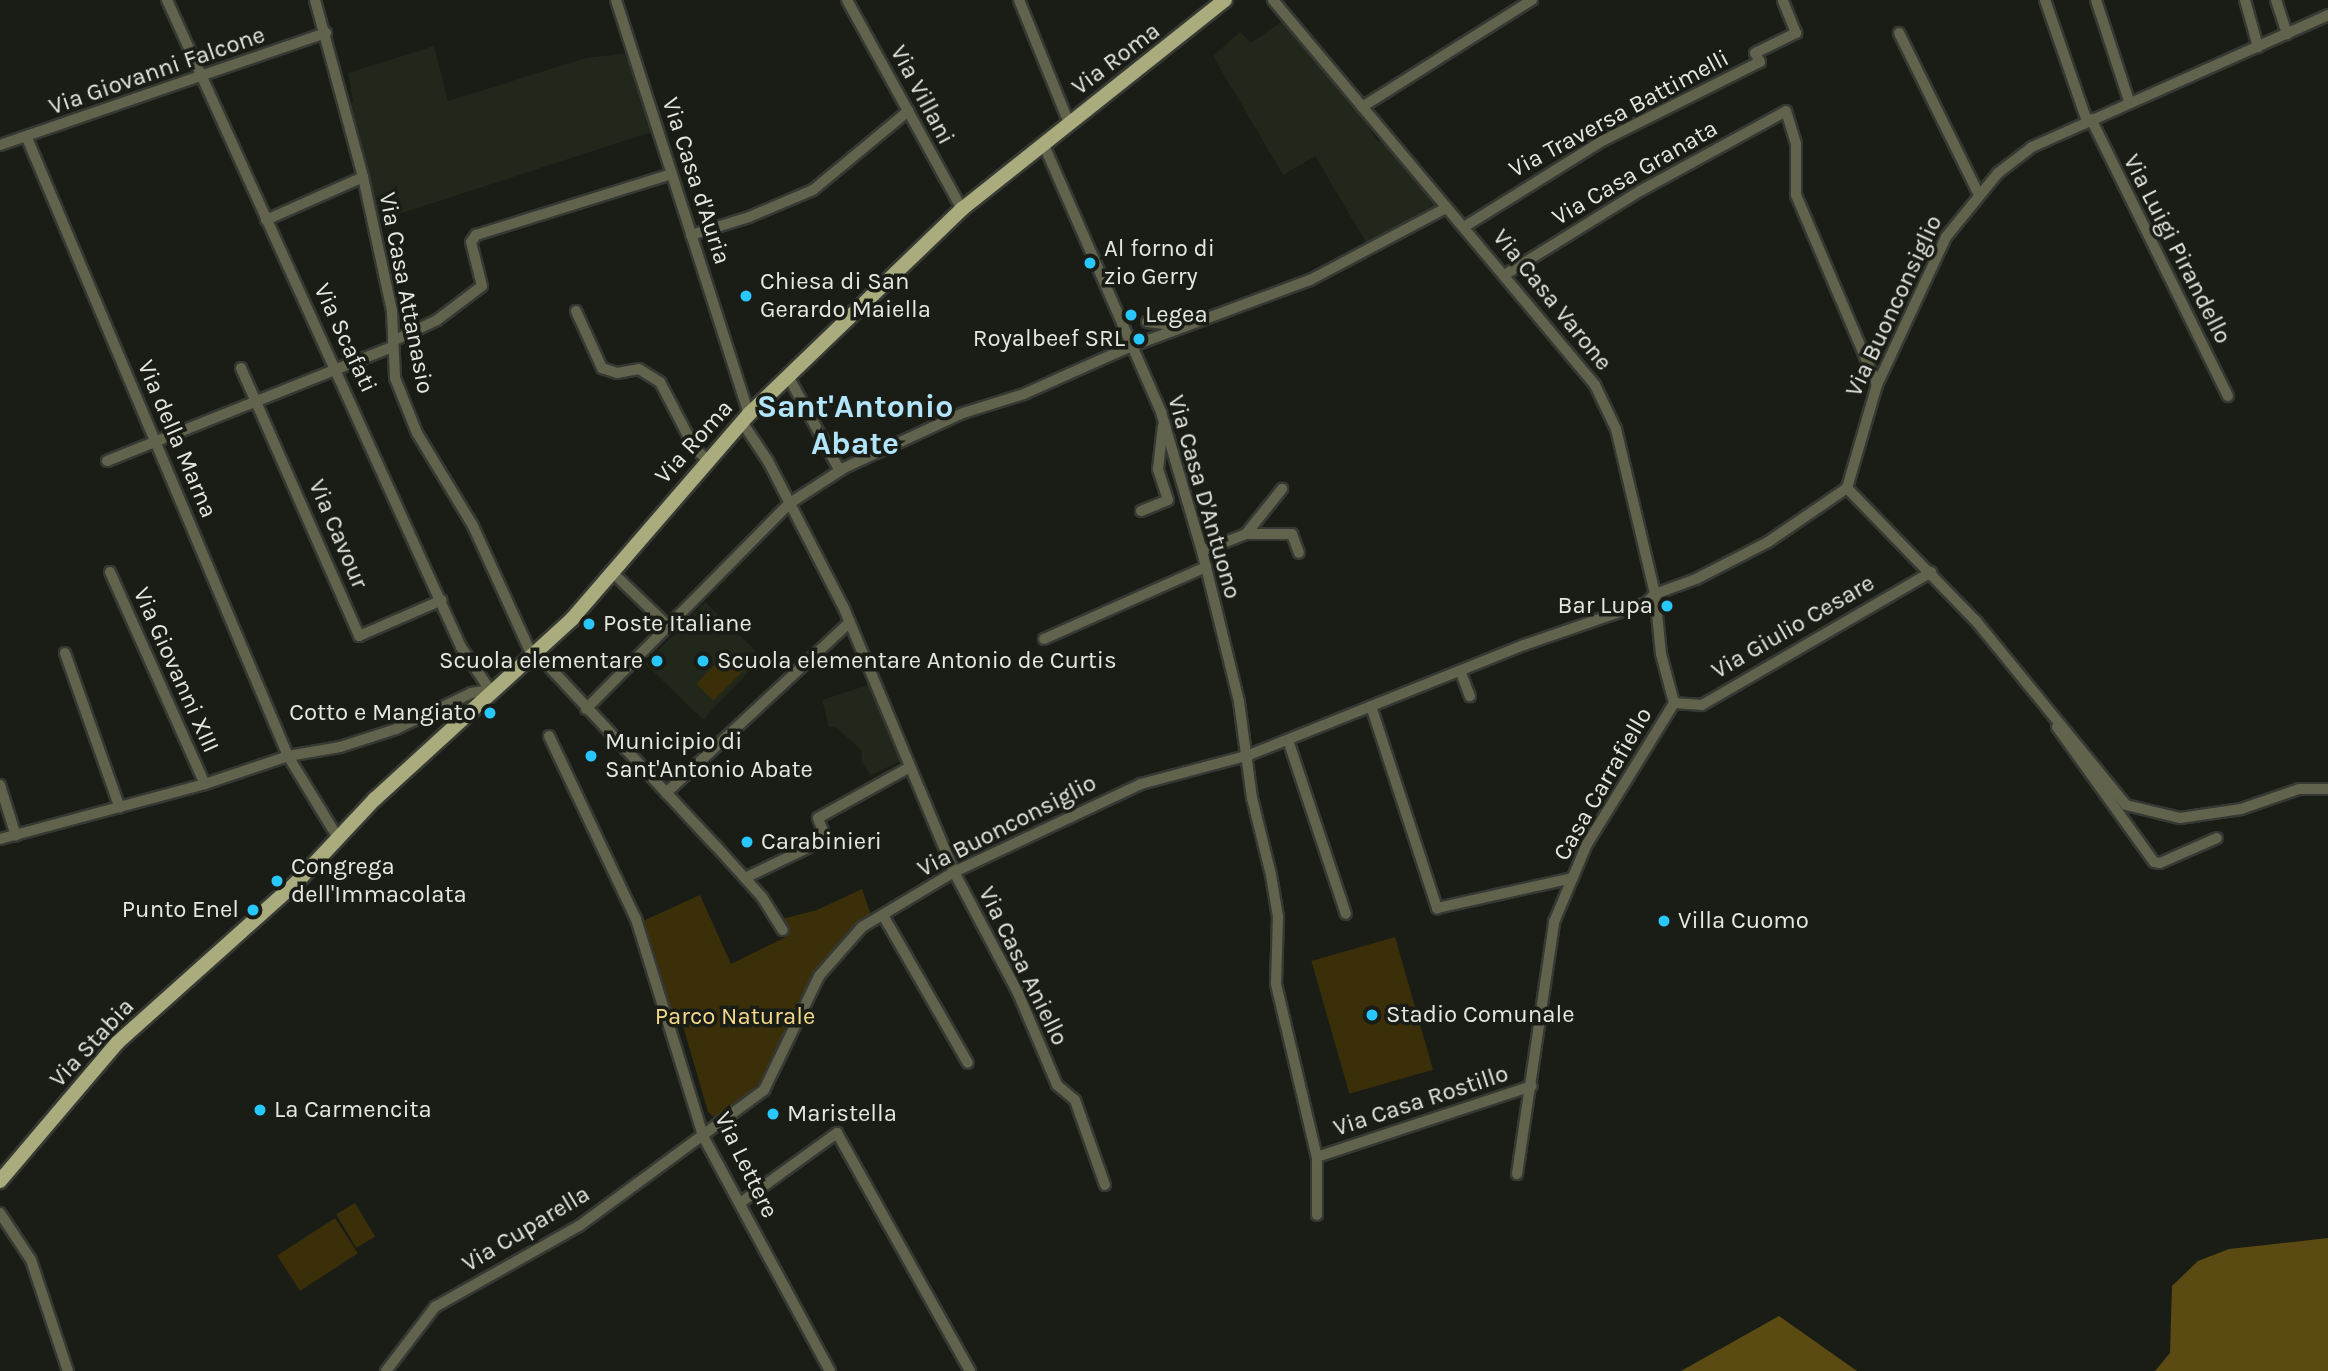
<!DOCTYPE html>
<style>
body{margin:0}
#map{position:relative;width:2328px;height:1371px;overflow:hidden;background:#191d16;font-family:Karla,sans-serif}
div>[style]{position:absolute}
.built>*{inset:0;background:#21271b;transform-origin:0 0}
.green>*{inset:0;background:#3b2f0a;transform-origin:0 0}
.forest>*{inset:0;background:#5b4a12}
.roads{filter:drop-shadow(2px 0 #363933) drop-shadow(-2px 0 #363933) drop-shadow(0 2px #363933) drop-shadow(0 -2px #363933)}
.minor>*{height:10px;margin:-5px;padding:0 5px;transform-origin:5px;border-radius:5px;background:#62634d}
.major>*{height:14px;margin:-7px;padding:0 7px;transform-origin:7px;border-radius:7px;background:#abac7e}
.dots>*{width:19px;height:19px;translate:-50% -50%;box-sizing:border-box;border:4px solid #191d16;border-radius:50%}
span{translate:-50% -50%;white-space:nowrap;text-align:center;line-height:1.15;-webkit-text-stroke:7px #191d16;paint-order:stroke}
.street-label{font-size:24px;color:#e5e7e2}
.poi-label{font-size:24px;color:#e5e7e2}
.left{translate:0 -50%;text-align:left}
.right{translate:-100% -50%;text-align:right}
.park-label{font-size:24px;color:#f6d989}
.district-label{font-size:32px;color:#b2e4fb;font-weight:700}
</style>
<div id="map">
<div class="built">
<i style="clip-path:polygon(1284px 20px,1361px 112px,1377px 141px,1384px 142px,1440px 208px,1367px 244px,1315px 156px,1283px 175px,1213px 56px,1240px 32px,1251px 43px)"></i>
<i style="clip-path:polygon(434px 46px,448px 101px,586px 58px,628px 53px,655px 131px,377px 221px,349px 104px,353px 102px,348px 73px)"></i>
<i style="left:705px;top:602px;width:80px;height:86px;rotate:44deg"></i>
<i style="clip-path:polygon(871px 684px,903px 760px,871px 775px,861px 762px,862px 751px,835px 726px,829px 727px,822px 700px)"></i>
</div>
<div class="green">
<i style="left:728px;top:652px;width:24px;height:45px;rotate:45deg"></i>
<i style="clip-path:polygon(862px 889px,871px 915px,814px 978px,759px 1083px,725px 1116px,715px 1118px,708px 1112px,681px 1019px,675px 1020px,667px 1001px,643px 921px,700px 895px,731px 964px,788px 936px,782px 919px,817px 910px)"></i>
<i style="left:1395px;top:937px;width:138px;height:87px;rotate:74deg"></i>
<i style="left:355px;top:1203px;width:39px;height:22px;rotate:59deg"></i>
<i style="left:335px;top:1218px;width:42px;height:69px;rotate:57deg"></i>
</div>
<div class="forest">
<i style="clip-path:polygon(2328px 1238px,2328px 1371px,2155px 1371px,2170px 1353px,2172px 1286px,2198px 1261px,2229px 1249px)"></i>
<i style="clip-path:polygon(1779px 1316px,1857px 1371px,1681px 1371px)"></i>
</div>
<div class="roads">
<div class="minor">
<i style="left:167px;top:0;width:711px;rotate:65.56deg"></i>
<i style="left:461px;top:647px;width:52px;rotate:56deg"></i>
<i style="left:315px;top:0;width:183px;rotate:74.8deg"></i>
<i style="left:363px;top:177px;width:137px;rotate:77.8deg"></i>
<i style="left:392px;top:311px;width:67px;rotate:87.4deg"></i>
<i style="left:395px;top:378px;width:59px;rotate:68.2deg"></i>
<i style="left:417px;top:433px;width:109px;rotate:58.9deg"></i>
<i style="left:473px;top:526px;width:140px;rotate:65.5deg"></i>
<i style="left:531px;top:653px;width:11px;rotate:27deg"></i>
<i style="left:541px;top:658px;width:257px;rotate:47.1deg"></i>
<i style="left:716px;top:846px;width:69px;rotate:48deg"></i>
<i style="left:762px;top:897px;width:39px;rotate:58deg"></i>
<i style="left:616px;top:0;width:435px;rotate:72.2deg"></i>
<i style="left:847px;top:0;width:239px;rotate:61.2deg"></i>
<i style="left:1019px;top:0;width:133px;rotate:67.9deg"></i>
<i style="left:1273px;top:0;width:502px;rotate:50.09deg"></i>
<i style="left:1595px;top:385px;width:49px;rotate:64.5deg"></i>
<i style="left:1616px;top:429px;width:170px;rotate:76.7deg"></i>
<i style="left:2045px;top:0;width:128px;rotate:70.9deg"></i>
<i style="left:2096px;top:0;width:106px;rotate:71.9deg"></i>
<i style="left:2245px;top:0;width:49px;rotate:74.5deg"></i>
<i style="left:2276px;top:0;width:36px;rotate:72deg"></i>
<i style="left:1899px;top:33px;width:178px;rotate:63.7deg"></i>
<i style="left:1362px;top:107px;width:201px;rotate:-32.2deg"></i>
<i style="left:2091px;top:119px;width:309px;rotate:63.7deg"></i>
<i style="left:27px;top:138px;width:671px;rotate:67.1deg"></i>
<i style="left:288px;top:756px;width:96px;rotate:58.6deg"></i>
<i style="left:1043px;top:143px;width:294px;rotate:66.3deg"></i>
<i style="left:1161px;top:412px;width:145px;rotate:73.6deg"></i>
<i style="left:1202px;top:551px;width:155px;rotate:76.2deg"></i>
<i style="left:1239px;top:702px;width:97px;rotate:82.3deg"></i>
<i style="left:1252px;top:798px;width:79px;rotate:76.1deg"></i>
<i style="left:1271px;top:875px;width:43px;rotate:80.5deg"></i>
<i style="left:1278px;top:917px;width:67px;rotate:91.7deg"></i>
<i style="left:1276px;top:984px;width:178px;rotate:76.7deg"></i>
<i style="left:1317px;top:1157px;width:58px;rotate:90deg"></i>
<i style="left:0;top:145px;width:345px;rotate:-19deg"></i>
<i style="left:266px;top:220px;width:106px;rotate:-23.9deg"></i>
<i style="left:1464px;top:227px;width:165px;rotate:-31.9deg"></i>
<i style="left:1604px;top:140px;width:174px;rotate:-26.6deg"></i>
<i style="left:1760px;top:62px;width:10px;rotate:-119deg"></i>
<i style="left:1755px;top:53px;width:46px;rotate:-26deg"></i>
<i style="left:1796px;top:33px;width:35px;rotate:-112deg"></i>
<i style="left:691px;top:235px;width:61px;rotate:-17.2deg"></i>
<i style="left:749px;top:217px;width:69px;rotate:-22.9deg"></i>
<i style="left:813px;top:190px;width:124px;rotate:-39.7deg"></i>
<i style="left:1506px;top:274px;width:158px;rotate:-31.8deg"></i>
<i style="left:1640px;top:191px;width:166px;rotate:-28.7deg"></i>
<i style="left:1786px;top:111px;width:34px;rotate:73deg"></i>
<i style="left:1796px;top:144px;width:51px;rotate:90deg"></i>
<i style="left:1796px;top:195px;width:207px;rotate:66.9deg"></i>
<i style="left:576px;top:311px;width:63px;rotate:65.5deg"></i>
<i style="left:602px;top:368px;width:16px;rotate:18deg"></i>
<i style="left:617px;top:373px;width:22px;rotate:-10deg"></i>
<i style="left:639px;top:369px;width:25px;rotate:32deg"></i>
<i style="left:660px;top:382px;width:76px;rotate:62.4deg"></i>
<i style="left:695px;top:449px;width:17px;rotate:40deg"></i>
<i style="left:1147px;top:322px;width:38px;rotate:7deg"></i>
<i style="left:393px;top:341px;width:49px;rotate:-25.5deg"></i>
<i style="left:437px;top:320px;width:56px;rotate:-37.1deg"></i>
<i style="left:482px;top:286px;width:45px;rotate:-104deg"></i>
<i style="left:471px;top:242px;width:9px;rotate:-54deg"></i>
<i style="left:476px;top:235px;width:205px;rotate:-17.3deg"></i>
<i style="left:241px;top:368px;width:293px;rotate:66.2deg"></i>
<i style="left:359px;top:636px;width:90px;rotate:-23.4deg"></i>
<i style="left:788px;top:376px;width:108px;rotate:61.3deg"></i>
<i style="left:742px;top:422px;width:47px;rotate:56.3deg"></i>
<i style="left:768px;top:461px;width:163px;rotate:62.7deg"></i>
<i style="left:843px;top:606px;width:288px;rotate:67.3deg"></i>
<i style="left:954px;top:872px;width:137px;rotate:62.1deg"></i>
<i style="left:1018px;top:993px;width:100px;rotate:67deg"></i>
<i style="left:1057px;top:1085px;width:23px;rotate:40deg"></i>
<i style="left:1075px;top:1100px;width:90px;rotate:70.6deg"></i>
<i style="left:107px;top:461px;width:307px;rotate:-21.8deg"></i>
<i style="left:1847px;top:488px;width:107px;rotate:-73.8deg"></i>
<i style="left:1877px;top:385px;width:163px;rotate:-65deg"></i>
<i style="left:1946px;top:237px;width:82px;rotate:-50.9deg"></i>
<i style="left:1998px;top:173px;width:43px;rotate:-37.4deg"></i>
<i style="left:2032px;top:147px;width:324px;rotate:-24deg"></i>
<i style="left:1847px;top:488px;width:185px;rotate:45.9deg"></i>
<i style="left:1976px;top:621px;width:237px;rotate:50.8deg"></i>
<i style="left:2126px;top:805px;width:56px;rotate:13.5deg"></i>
<i style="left:2180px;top:818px;width:62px;rotate:-8.4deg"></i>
<i style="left:2241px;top:809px;width:61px;rotate:-19deg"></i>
<i style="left:2299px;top:789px;width:29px"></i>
<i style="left:1141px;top:511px;width:29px;rotate:-22deg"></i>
<i style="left:1168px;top:500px;width:33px;rotate:-108deg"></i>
<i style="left:1158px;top:469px;width:43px;rotate:-83.4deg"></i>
<i style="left:1246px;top:534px;width:46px"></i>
<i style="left:1292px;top:534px;width:20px;rotate:70deg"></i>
<i style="left:1202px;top:551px;width:47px;rotate:-21.1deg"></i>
<i style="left:1246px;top:534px;width:58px;rotate:-51.3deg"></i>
<i style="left:110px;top:572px;width:232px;rotate:65.9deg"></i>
<i style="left:613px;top:573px;width:75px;rotate:43.9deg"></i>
<i style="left:1655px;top:594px;width:60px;rotate:84.3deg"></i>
<i style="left:1661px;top:654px;width:51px;rotate:75.1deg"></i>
<i style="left:1044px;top:639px;width:177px;rotate:-24deg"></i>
<i style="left:65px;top:653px;width:164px;rotate:70.5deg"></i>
<i style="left:1461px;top:673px;width:25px;rotate:69deg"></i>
<i style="left:1674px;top:703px;width:28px;rotate:4deg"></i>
<i style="left:1702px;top:705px;width:265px;rotate:-30.1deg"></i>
<i style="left:1371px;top:706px;width:213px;rotate:71.9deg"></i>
<i style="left:1437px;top:908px;width:138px;rotate:-12.5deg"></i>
<i style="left:586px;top:709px;width:290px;rotate:-45.3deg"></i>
<i style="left:790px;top:503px;width:64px;rotate:-32.9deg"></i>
<i style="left:844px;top:468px;width:131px;rotate:-24.8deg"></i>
<i style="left:963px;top:413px;width:64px;rotate:-17.3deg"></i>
<i style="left:1024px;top:394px;width:113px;rotate:-24.1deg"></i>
<i style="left:1127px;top:348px;width:195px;rotate:-20.4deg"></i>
<i style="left:1310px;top:280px;width:154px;rotate:-27.9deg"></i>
<i style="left:2057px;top:727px;width:166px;rotate:54.3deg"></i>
<i style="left:2154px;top:862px;width:6px;rotate:9deg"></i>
<i style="left:2160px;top:863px;width:62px;rotate:-23.7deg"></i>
<i style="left:549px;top:736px;width:203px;rotate:64.6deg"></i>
<i style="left:636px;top:919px;width:229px;rotate:72.8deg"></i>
<i style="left:704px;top:1138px;width:265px;rotate:61.6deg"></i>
<i style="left:1288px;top:740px;width:183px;rotate:71.6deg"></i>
<i style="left:0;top:785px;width:53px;rotate:72.6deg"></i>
<i style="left:666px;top:793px;width:251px;rotate:-42.9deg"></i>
<i style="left:0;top:839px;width:212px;rotate:-15deg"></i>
<i style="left:205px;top:784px;width:88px;rotate:-18.6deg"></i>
<i style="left:288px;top:756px;width:53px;rotate:-9.8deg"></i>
<i style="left:340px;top:747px;width:59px;rotate:-17.8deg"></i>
<i style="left:396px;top:729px;width:83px;rotate:-25.6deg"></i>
<i style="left:471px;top:693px;width:19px;rotate:-9deg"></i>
<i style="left:745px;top:878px;width:90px;rotate:-25.7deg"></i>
<i style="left:826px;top:839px;width:22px;rotate:-111deg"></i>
<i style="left:818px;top:818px;width:105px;rotate:-29deg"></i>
<i style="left:884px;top:917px;width:168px;rotate:60.1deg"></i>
<i style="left:1317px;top:1157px;width:226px;rotate:-18.3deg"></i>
<i style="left:1517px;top:1174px;width:255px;rotate:-81.6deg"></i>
<i style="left:1554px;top:922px;width:85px;rotate:-67.1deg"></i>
<i style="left:1587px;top:844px;width:166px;rotate:-58.3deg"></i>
<i style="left:740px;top:1203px;width:120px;rotate:-35.8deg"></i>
<i style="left:837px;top:1133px;width:273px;rotate:60.8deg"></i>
<i style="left:0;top:1213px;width:56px;rotate:56.6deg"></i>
<i style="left:31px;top:1260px;width:117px;rotate:71.6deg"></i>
<i style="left:386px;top:1371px;width:81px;rotate:-52.6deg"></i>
<i style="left:435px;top:1307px;width:165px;rotate:-29.4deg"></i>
<i style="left:579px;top:1226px;width:230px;rotate:-36.3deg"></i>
<i style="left:764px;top:1090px;width:127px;rotate:-64.2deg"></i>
<i style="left:819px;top:976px;width:65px;rotate:-48.7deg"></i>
<i style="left:862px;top:927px;width:107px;rotate:-30.9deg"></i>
<i style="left:954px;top:872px;width:207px;rotate:-25.2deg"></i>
<i style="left:1141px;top:784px;width:112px;rotate:-15deg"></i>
<i style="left:1249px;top:755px;width:296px;rotate:-21.8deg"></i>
<i style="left:1524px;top:645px;width:129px;rotate:-19deg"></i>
<i style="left:1646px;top:603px;width:13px;rotate:-45deg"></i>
<i style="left:1655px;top:594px;width:44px;rotate:-20.1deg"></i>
<i style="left:1696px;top:579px;width:81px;rotate:-27.2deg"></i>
<i style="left:1768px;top:542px;width:96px;rotate:-34.4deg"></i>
</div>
<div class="major">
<i style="left:0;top:1181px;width:182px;rotate:-49.7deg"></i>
<i style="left:118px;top:1042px;width:239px;rotate:-41.8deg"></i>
<i style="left:296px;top:883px;width:115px;rotate:-46.8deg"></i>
<i style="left:375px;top:799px;width:267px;rotate:-42.4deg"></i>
<i style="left:572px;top:619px;width:271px;rotate:-49.2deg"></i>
<i style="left:749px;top:414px;width:296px;rotate:-43.9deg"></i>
<i style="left:962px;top:209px;width:336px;rotate:-38.5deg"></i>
</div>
</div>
<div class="dots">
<i style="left:1090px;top:263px;background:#28c8ff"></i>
<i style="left:746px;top:296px;background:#28c8ff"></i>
<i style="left:1131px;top:315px;background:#28c8ff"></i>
<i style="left:1139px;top:339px;background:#28c8ff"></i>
<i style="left:1667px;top:606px;background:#28c8ff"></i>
<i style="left:589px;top:624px;background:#28c8ff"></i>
<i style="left:657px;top:661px;background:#28c8ff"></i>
<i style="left:703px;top:661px;background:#28c8ff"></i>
<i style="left:490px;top:713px;background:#28c8ff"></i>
<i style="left:591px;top:756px;background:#28c8ff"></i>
<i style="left:747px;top:842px;background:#28c8ff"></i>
<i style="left:277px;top:881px;background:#28c8ff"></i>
<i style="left:253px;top:910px;background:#28c8ff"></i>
<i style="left:1664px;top:921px;background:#28c8ff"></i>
<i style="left:1372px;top:1015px;background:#28c8ff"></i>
<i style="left:260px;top:1110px;background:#28c8ff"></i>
<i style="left:773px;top:1114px;background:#28c8ff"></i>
</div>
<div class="street-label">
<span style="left:1116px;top:59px;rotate:-37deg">Via Roma</span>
<span style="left:157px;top:71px;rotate:-19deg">Via Giovanni Falcone</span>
<span style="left:922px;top:95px;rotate:62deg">Via Villani</span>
<span style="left:1619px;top:114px;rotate:-28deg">Via Traversa Battimelli</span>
<span style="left:1635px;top:173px;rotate:-30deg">Via Casa Granata</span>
<span style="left:696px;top:181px;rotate:72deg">Via Casa d'Auria</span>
<span style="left:2177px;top:249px;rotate:63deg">Via Luigi Pirandello</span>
<span style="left:406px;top:293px;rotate:79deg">Via Casa Attanasio</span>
<span style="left:1552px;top:300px;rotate:51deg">Via Casa Varone</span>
<span style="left:1894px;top:306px;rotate:-65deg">Via Buonconsiglio</span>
<span style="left:345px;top:338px;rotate:65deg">Via Scafati</span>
<span style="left:177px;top:439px;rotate:67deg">Via della Marna</span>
<span style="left:694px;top:442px;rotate:-48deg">Via Roma</span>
<span style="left:1204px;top:497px;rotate:74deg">Via Casa D'Antuono</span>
<span style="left:338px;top:534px;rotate:67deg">Via Cavour</span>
<span style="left:1793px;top:627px;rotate:-30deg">Via Giulio Cesare</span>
<span style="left:176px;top:670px;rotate:66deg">Via Giovanni XIII</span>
<span style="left:1603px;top:784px;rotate:-60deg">Casa Carrafiello</span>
<span style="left:1007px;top:826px;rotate:-27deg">Via Buonconsiglio</span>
<span style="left:1023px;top:966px;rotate:64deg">Via Casa Aniello</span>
<span style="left:92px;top:1043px;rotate:-47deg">Via Stabia</span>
<span style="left:1421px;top:1101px;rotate:-18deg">Via Casa Rostillo</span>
<span style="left:746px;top:1165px;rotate:64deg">Via Lettere</span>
<span style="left:526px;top:1229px;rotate:-31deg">Via Cuparella</span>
</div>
<div class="poi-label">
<span class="left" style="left:1104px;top:263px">Al forno di<br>zio Gerry</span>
<span class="left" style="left:760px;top:296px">Chiesa di San<br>Gerardo Maiella</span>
<span class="left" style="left:1145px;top:315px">Legea</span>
<span class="right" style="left:1125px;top:339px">Royalbeef SRL</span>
<span class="right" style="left:1653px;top:606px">Bar Lupa</span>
<span class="left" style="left:603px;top:624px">Poste Italiane</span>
<span class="right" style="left:643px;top:661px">Scuola elementare</span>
<span class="left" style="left:717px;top:661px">Scuola elementare Antonio de Curtis</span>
<span class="right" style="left:476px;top:713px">Cotto e Mangiato</span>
<span class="left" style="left:605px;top:756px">Municipio di<br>Sant'Antonio Abate</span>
<span class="left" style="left:761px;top:842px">Carabinieri</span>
<span class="left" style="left:291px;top:881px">Congrega<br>dell'Immacolata</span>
<span class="right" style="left:239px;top:910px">Punto Enel</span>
<span class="left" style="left:1678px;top:921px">Villa Cuomo</span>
<span class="left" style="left:1386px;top:1015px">Stadio Comunale</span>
<span class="left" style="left:274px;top:1110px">La Carmencita</span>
<span class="left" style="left:787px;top:1114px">Maristella</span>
</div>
<div class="park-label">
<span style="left:735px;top:1017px">Parco Naturale</span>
</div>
<div class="district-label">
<span style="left:855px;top:426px">Sant'Antonio<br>Abate</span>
</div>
</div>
